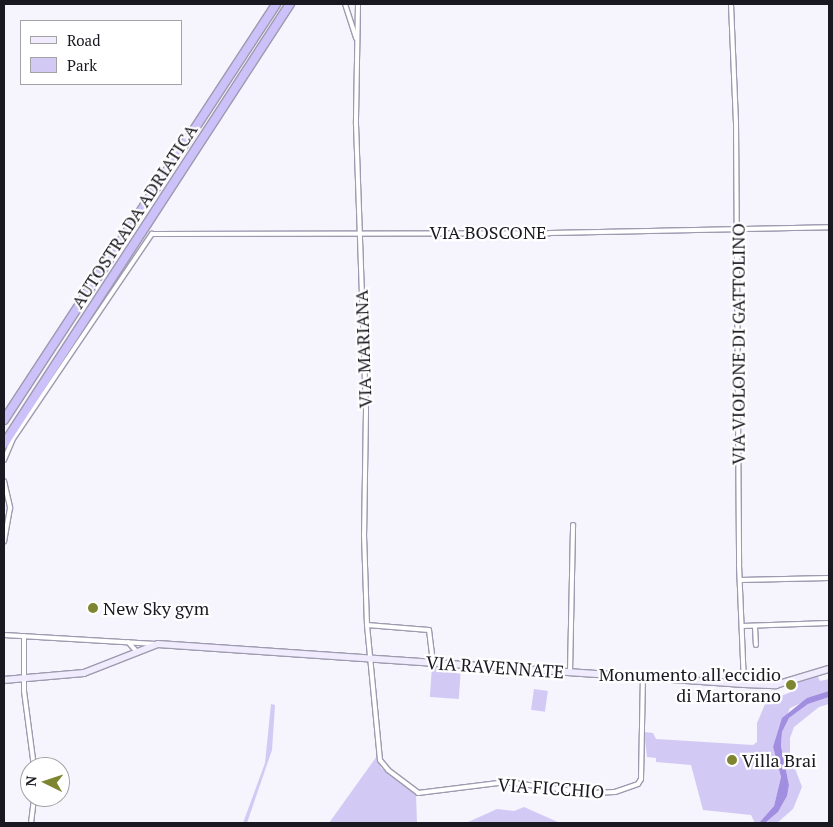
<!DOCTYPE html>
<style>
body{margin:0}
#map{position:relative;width:833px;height:827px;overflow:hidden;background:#f6f4fd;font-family:"PT Serif",serif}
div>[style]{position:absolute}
.green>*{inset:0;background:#d2caf4;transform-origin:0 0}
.water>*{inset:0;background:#a18ee1}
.roads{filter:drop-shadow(1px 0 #9e9aaf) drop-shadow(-1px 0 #9e9aaf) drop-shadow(0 1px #9e9aaf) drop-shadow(0 -1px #9e9aaf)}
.street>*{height:4px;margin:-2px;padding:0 2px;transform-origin:2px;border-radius:2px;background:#fff}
.secondary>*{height:5.5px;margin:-2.75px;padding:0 2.75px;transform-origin:2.75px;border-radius:2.75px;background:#f0ecfd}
.highway>*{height:8px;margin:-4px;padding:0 4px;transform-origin:4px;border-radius:4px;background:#ccc1f9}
.dots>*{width:14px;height:14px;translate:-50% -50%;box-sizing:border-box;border:2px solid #fff;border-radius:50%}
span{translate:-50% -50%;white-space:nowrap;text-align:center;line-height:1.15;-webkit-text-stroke:4.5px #fff;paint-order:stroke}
.street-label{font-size:18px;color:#1a1820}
.poi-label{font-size:18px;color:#1a1820}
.left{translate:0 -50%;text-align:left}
.right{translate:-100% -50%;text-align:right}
.frame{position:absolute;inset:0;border:5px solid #1a1820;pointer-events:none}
.legend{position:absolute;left:20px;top:20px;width:162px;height:65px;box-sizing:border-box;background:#fff;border:1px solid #a3a3a6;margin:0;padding:6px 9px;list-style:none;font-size:15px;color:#1a1820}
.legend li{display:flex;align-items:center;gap:10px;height:25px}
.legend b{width:25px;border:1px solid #a3a3a6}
.north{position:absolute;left:20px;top:757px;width:50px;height:50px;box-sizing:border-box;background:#fff;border:1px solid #a3a3a6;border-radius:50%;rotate:274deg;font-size:14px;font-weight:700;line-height:20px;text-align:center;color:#1a1820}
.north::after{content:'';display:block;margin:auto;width:18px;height:22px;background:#7e8530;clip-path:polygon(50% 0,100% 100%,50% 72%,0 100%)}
</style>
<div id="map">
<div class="green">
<i style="left:432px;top:666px;width:29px;height:31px;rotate:4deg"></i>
<i style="clip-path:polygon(817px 675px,820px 681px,829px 679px,829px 691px,790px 708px,773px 747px,781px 777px,774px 806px,759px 823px,755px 823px,751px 815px,703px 810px,691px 765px,656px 762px,656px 758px,647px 757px,644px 732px,653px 733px,656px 739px,753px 745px,757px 742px,757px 723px,766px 702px,791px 692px,789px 685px)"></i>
<i style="left:534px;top:689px;width:14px;height:21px;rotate:8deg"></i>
<i style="clip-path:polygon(829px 697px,829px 704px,819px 707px,794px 727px,790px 738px,790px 755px,802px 787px,793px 809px,777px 823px,765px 823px,778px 812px,787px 796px,789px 785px,781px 746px,782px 732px,789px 718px,808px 704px)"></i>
<i style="clip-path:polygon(271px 704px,275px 705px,272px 750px,247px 823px,243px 823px,265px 763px)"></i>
<i style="clip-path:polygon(377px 756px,381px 768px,416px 794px,417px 823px,329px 823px)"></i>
<i style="clip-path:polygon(524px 807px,560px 823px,466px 823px,497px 809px,514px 811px)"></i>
</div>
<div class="water">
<i style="clip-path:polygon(829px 691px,829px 697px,808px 704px,789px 718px,782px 732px,781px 746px,789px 785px,787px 796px,778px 812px,765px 823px,759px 823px,774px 806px,781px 777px,773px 747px,782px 718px,807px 698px)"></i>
</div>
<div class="roads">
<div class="street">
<i style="left:345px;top:4px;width:36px;rotate:72deg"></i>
<i style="left:358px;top:4px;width:120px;rotate:91deg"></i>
<i style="left:356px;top:124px;width:287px;rotate:88deg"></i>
<i style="left:366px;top:411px;width:124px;rotate:90.9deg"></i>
<i style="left:364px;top:535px;width:90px;rotate:88.1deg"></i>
<i style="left:367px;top:625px;width:136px;rotate:84.5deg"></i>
<i style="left:380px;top:760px;width:13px;rotate:51deg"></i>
<i style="left:388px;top:770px;width:38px;rotate:37deg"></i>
<i style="left:418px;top:793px;width:89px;rotate:-7.1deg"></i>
<i style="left:506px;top:782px;width:84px;rotate:7.5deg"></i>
<i style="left:589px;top:793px;width:26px;rotate:-2deg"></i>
<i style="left:615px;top:792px;width:24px;rotate:-19deg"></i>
<i style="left:638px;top:784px;width:6px;rotate:-59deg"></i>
<i style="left:641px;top:779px;width:102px;rotate:-88.9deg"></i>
<i style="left:731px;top:4px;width:118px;rotate:87.6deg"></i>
<i style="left:736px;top:122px;width:443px;rotate:89.6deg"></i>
<i style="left:739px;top:565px;width:119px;rotate:87.6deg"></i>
<i style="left:4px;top:460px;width:23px;rotate:-67deg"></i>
<i style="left:13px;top:439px;width:248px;rotate:-55.9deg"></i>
<i style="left:152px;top:234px;width:398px;rotate:-0.1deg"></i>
<i style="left:550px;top:233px;width:279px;rotate:-1.2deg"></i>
<i style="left:4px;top:481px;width:28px;rotate:77deg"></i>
<i style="left:10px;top:508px;width:34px;rotate:100deg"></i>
<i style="left:740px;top:580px;width:89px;rotate:-1.3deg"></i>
<i style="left:367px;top:625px;width:62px;rotate:4.6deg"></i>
<i style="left:429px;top:630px;width:33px;rotate:83deg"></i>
<i style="left:742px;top:626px;width:87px;rotate:-2deg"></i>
<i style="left:755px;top:627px;width:18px;rotate:87deg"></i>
<i style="left:4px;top:635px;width:152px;rotate:3.4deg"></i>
<i style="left:24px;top:636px;width:55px;rotate:90deg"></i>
<i style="left:24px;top:691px;width:77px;rotate:82.5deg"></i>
<i style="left:128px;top:642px;width:12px;rotate:48deg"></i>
<i style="left:570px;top:672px;width:147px;rotate:-88.8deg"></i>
<i style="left:31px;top:823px;width:26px;rotate:-83deg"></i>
</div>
<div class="secondary">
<i style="left:4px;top:680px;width:80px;rotate:-5deg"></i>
<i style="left:84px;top:673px;width:79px;rotate:-21.4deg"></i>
<i style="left:158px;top:644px;width:587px;rotate:3.9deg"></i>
<i style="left:744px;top:684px;width:32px;rotate:2deg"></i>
<i style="left:776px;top:685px;width:55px;rotate:-16.8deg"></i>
</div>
<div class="highway">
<i style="left:4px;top:420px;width:497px;rotate:-56.8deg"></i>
<i style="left:4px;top:444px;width:525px;rotate:-56.98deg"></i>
</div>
</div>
<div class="dots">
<i style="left:93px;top:608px;background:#7e8530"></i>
<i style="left:791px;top:685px;background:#7e8530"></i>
<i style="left:732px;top:760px;background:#7e8530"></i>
</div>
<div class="street-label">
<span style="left:134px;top:216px;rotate:-57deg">AUTOSTRADA ADRIATICA</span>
<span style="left:488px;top:232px">VIA BOSCONE</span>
<span style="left:738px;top:344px;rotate:-90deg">VIA VIOLONE DI GATTOLINO</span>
<span style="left:363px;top:349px;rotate:-92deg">VIA MARIANA</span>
<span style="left:495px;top:667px;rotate:4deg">VIA RAVENNATE</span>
<span style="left:551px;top:788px;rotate:4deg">VIA FICCHIO</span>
</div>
<div class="poi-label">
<span class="left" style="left:103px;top:608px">New Sky gym</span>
<span class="right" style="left:781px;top:685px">Monumento all'eccidio<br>di Martorano</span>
<span class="left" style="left:742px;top:760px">Villa Brai</span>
</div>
<div class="frame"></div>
<ul class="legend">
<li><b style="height:6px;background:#f0ecfd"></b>Road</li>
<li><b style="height:14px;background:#d2caf4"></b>Park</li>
</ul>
<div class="north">N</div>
</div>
